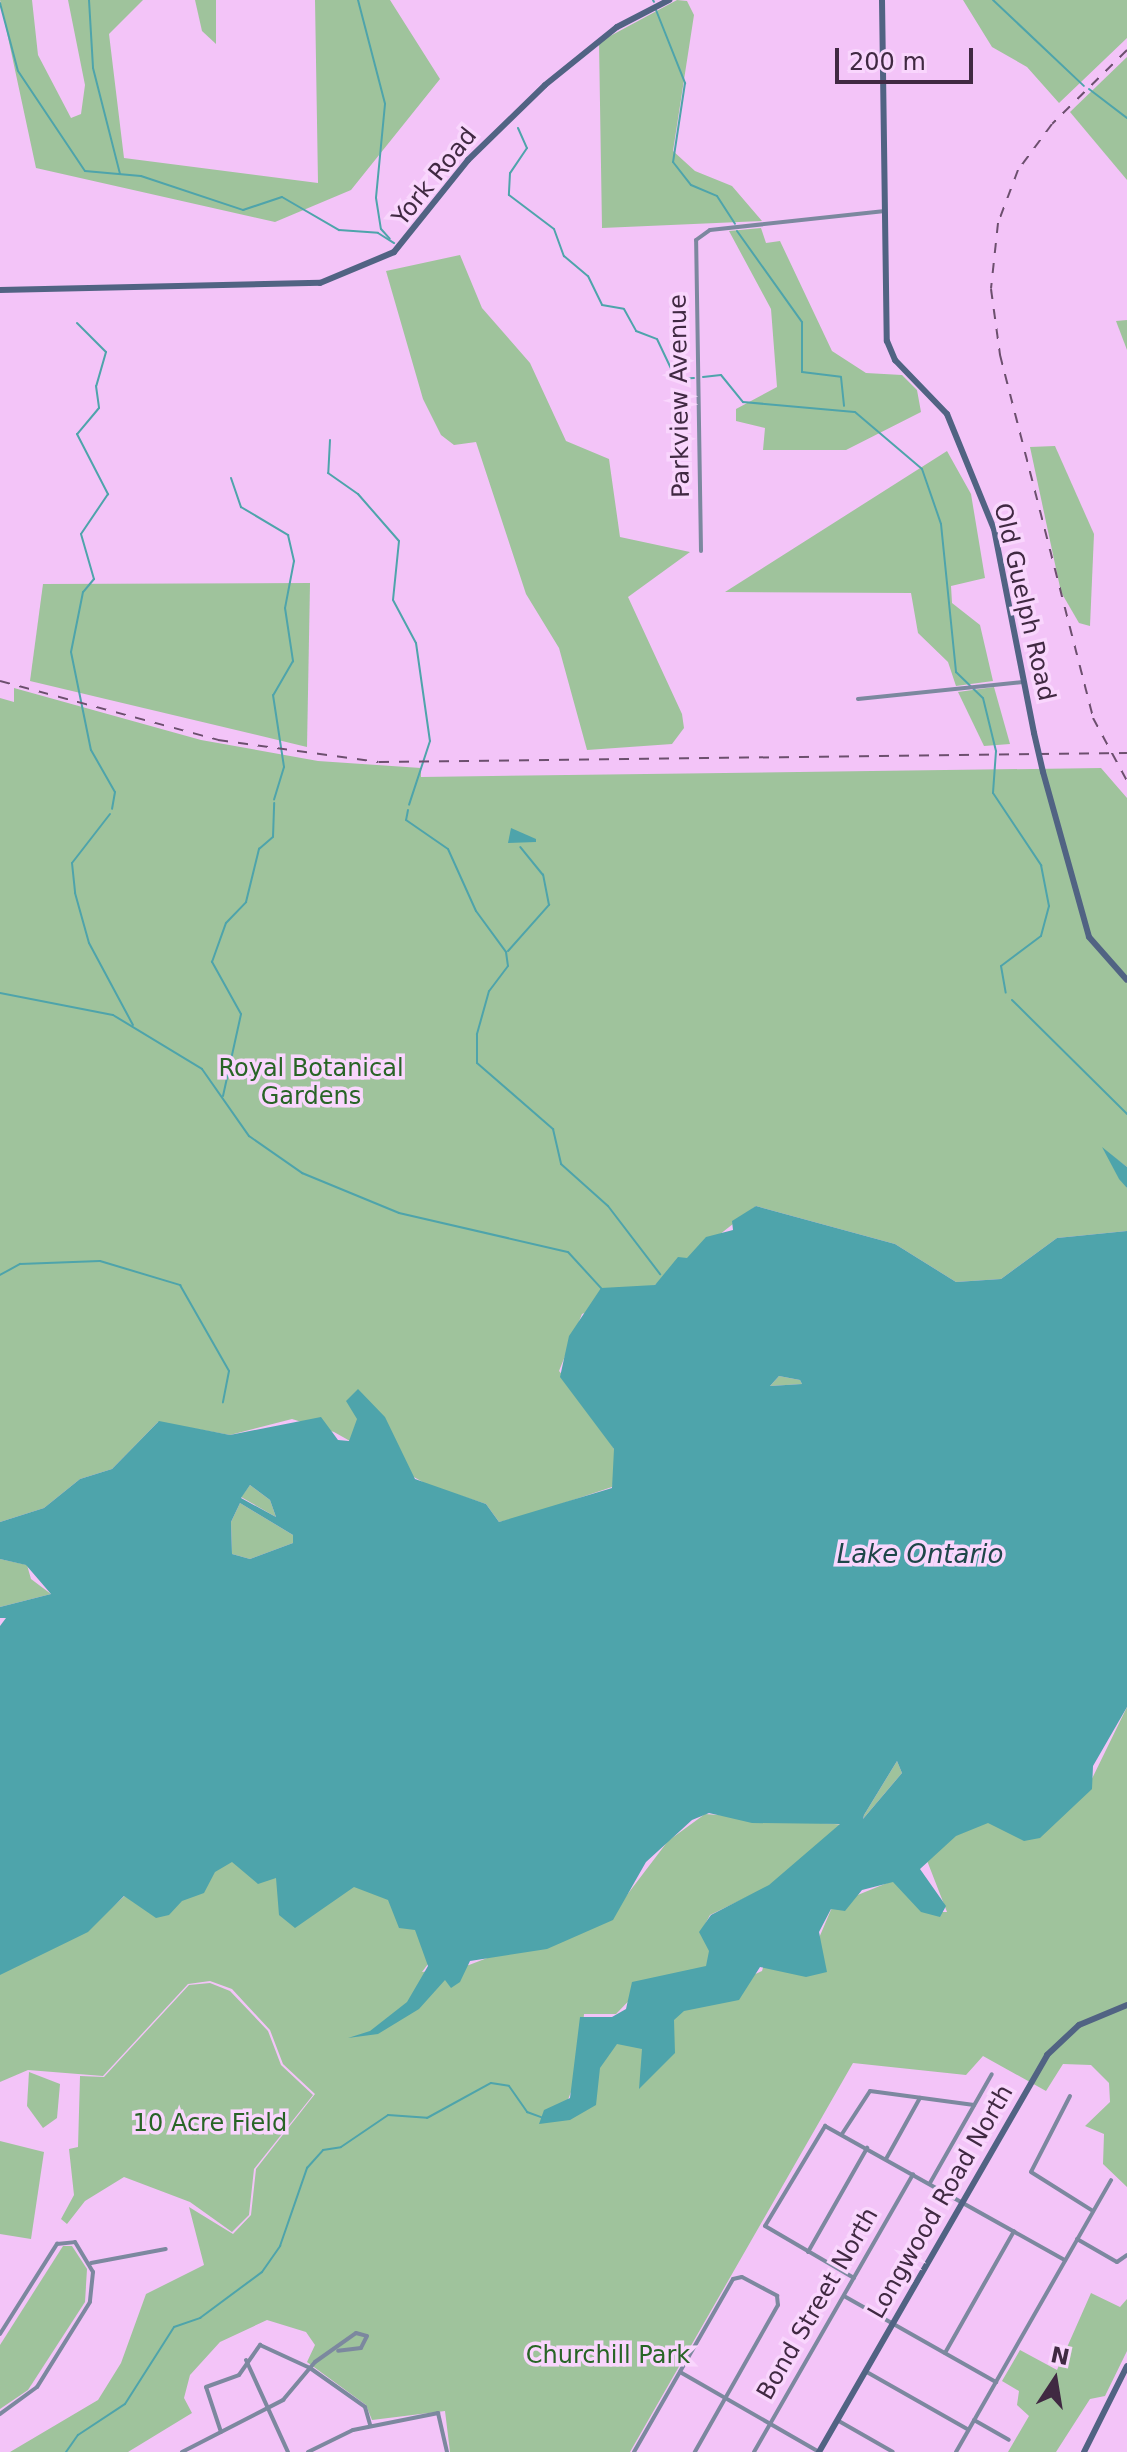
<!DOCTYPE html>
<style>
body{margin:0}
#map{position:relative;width:1127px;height:2452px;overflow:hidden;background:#f3c4f8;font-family:"DejaVu Sans",sans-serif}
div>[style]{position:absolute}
.green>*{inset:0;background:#9fc39c}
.water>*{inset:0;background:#4ea4ab}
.stream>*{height:2px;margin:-1px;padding:0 1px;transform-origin:1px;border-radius:1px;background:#4ea4ab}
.street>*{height:4px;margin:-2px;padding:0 2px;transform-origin:2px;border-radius:2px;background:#7c889f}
.secondary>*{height:6px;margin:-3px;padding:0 3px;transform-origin:3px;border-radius:3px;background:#516383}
.rail>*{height:2px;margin-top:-1px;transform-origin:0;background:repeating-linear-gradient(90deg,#6c4f6e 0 10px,transparent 0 20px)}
.secondary-bridge>*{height:6px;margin:-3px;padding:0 3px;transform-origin:3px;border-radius:3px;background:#516383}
span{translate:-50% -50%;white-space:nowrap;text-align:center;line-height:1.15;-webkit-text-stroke:7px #f9d6fd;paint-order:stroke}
.street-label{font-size:24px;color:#402942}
.park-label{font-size:24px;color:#286426}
.water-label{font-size:26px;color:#1e4649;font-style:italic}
.north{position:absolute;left:1015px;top:2340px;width:80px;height:80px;-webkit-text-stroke:6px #f9d6fd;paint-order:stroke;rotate:12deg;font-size:22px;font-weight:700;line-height:32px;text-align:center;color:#402942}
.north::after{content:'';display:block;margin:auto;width:28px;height:36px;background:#402942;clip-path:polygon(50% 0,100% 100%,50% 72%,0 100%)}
.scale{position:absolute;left:835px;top:48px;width:138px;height:36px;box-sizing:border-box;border:4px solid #402942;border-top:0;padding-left:10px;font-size:24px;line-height:28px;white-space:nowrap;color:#402942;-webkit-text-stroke:6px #f9d6fd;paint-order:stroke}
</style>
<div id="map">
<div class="green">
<i style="clip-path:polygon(0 0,32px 0,38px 55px,71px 118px,81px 114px,85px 85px,68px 0,143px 0,109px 34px,124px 158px,318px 183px,315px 0,390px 0,440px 79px,351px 190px,275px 222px,36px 168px)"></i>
<i style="clip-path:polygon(195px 0,216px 0,216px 44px,202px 31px)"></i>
<i style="clip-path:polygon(677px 0,687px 1px,694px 15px,673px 151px,695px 171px,732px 186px,762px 221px,602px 228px,599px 42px)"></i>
<i style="clip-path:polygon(963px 0,1127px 0,1127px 38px,1059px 103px,1027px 67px,992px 47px)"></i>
<i style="clip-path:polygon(1127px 57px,1127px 180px,1070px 112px)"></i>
<i style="clip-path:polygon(761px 228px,766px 243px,780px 241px,832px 351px,866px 373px,902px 375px,917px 390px,921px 412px,846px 450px,763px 450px,765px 428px,736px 421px,736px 409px,777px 387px,771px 309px,729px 231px)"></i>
<i style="clip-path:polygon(460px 255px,482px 308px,530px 363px,566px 441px,609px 459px,620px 537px,690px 552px,628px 597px,682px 714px,684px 728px,672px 744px,587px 750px,559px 648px,526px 594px,476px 442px,454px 445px,441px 435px,423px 399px,386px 271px)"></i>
<i style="clip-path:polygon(1127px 320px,1127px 350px,1116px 321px)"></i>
<i style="clip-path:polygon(1055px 446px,1094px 534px,1090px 626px,1079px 623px,1061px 592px,1030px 447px)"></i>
<i style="clip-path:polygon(947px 451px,971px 494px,985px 578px,951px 586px,952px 603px,980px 625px,993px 681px,956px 686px,948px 662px,918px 633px,911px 593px,725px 592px)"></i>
<i style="clip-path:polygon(310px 583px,307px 747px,30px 681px,43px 584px)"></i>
<i style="clip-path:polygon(994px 687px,1010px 744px,984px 746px,958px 692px)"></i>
<i style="clip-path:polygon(14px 688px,201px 740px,318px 761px,421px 768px,421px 777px,1101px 768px,1127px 798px,1127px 1167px,1104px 1150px,1127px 1188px,1127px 1231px,1057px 1238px,1001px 1279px,956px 1282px,895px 1244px,756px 1206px,655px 1285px,582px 1314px,559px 1371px,592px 1409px,614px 1449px,616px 1473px,612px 1487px,522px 1517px,499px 1522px,486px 1504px,428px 1485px,334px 1432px,292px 1419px,230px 1435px,158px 1422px,112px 1469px,80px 1479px,44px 1508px,0 1522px,0 698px,14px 702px)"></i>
<i style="clip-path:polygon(779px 1376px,800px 1380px,802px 1384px,770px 1386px)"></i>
<i style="clip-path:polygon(250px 1485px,270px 1500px,276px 1517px,241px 1497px)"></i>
<i style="clip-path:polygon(240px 1503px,293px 1535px,293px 1543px,250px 1559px,232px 1554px,231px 1522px)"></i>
<i style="clip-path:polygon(0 1559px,27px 1565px,31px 1579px,51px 1594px,0 1607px)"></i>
<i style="clip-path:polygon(1127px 1707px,1127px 2187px,1103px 2164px,1104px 2134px,1085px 2126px,1110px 2102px,1109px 2083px,1091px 2065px,1063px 2064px,1046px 2091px,983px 2056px,966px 2075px,853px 2063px,630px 2452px,450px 2452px,445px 2411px,372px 2420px,366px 2405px,307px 2362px,315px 2345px,306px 2332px,267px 2320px,220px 2342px,190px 2375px,184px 2398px,192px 2413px,128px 2452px,10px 2452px,98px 2400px,121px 2363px,146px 2294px,204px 2265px,189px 2207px,233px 2234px,251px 2215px,256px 2169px,315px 2094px,283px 2064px,270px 2030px,232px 1989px,210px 1981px,188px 1984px,103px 2076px,28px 2070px,0 2082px,0 1968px,91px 1926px,128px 1893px,235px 1859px,374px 1885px,418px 1927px,431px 1960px,422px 1972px,469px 1965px,617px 1908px,668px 1841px,705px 1814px,847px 1825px,788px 1877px,710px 1915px,703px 1928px,716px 1949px,706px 1968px,650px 1979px,616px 2014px,584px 2014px,579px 2072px,561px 2117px,612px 2038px,762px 1971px,764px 1964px,822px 1964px,816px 1945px,833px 1905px,897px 1879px,934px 1912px,947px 1912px,926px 1858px,965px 1825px,1086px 1791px)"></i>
<i style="clip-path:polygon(897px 1761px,902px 1773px,863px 1819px,864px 1815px)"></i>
<i style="clip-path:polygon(210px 1983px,230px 1991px,268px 2031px,281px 2065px,313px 2095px,254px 2169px,249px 2215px,232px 2232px,190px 2202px,124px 2177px,85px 2201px,67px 2224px,61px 2219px,74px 2195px,69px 2149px,78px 2147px,80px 2076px,104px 2077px,189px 1985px)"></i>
<i style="clip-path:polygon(29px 2072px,60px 2084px,57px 2118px,43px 2128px,27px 2106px)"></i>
<i style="clip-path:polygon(0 2141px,44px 2152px,31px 2239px,0 2234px)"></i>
<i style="clip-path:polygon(63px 2246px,72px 2246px,87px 2269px,85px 2302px,28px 2390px,0 2409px,0 2345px)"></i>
<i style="clip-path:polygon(1091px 2293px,1120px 2307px,1127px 2299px,1127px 2351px,1105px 2396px,1090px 2399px,1056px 2452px,1008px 2452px,1029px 2416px,1017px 2405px,1019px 2391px,1002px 2381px,1020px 2350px,1057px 2370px)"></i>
</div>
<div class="water">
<i style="clip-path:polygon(511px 828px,536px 839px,536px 842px,508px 843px)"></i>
<i style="clip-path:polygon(1102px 1147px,1127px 1167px,1127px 1188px,1119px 1179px)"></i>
<i style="clip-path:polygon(evenodd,756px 1206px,895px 1244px,956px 1282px,1001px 1279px,1057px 1238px,1127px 1231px,1127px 1707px,1093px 1766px,1092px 1789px,1040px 1838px,1024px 1841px,988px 1823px,956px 1836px,920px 1869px,946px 1906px,940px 1917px,921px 1912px,893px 1882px,862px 1890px,845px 1911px,831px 1909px,819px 1932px,827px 1972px,806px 1977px,760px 1967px,739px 2000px,684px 2011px,674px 2020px,675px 2053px,639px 2089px,642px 2049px,617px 2044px,600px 2068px,596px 2105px,570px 2120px,539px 2124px,544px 2110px,570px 2098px,580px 2017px,612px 2017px,626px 2009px,632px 1982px,706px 1966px,709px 1951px,699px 1932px,711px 1915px,769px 1885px,840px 1824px,752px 1823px,709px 1813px,692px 1820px,646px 1862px,613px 1920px,547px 1949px,470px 1961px,460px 1982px,451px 1988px,445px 1980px,419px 2009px,378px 2034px,348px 2038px,370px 2031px,407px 2002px,428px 1966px,415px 1930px,399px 1928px,388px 1900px,354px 1887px,295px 1928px,279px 1915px,276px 1878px,258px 1884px,232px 1862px,215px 1872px,204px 1893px,182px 1901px,169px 1915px,156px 1918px,124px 1896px,88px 1932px,0 1975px,0 1626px,6px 1618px,0 1618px,0 1607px,51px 1594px,26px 1565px,0 1559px,0 1522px,44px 1508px,80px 1479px,112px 1469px,159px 1421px,230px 1435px,321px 1417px,338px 1440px,349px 1441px,357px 1419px,346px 1401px,358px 1389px,385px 1417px,415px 1479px,486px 1504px,499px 1522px,612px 1488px,614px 1449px,560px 1377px,569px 1336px,601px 1288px,655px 1285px,678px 1257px,687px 1258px,706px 1237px,733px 1230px,732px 1221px,756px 1206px,779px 1376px,800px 1380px,802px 1384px,770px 1386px,779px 1376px,756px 1206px,250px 1485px,270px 1500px,276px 1517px,241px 1498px,250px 1485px,756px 1206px,240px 1503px,293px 1535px,293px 1543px,250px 1559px,232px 1554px,231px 1522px,240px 1503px,756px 1206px,897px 1761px,902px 1773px,863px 1819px,864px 1815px,897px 1761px)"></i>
</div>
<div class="stream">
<i style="left:89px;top:0;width:68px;rotate:86.6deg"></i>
<i style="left:93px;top:68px;width:109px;rotate:75.7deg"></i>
<i style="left:358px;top:0;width:107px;rotate:75.4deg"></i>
<i style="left:385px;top:104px;width:94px;rotate:95.5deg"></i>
<i style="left:376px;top:198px;width:31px;rotate:81deg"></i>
<i style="left:381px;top:229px;width:13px;rotate:48deg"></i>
<i style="left:653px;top:0;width:2px;rotate:63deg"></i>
<i style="left:993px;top:0;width:125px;rotate:43.4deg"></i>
<i style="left:0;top:3px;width:70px;rotate:75.2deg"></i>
<i style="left:18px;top:71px;width:120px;rotate:56.2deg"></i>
<i style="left:85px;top:171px;width:56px;rotate:5.1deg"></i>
<i style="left:141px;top:176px;width:108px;rotate:18.4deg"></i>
<i style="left:243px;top:210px;width:41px;rotate:-18.4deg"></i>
<i style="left:282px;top:197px;width:66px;rotate:30.1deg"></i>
<i style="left:339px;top:230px;width:39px;rotate:4deg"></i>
<i style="left:378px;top:233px;width:19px;rotate:32deg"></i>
<i style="left:656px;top:10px;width:79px;rotate:68.3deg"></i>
<i style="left:685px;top:83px;width:80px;rotate:98.6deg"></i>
<i style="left:673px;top:162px;width:29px;rotate:52deg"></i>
<i style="left:691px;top:185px;width:28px;rotate:23deg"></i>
<i style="left:717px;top:196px;width:33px;rotate:57deg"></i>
<i style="left:1089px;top:89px;width:48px;rotate:37.3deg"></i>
<i style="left:518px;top:128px;width:22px;rotate:66deg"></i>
<i style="left:527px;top:148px;width:30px;rotate:124deg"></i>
<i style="left:510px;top:173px;width:22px;rotate:93deg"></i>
<i style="left:509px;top:195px;width:56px;rotate:37.1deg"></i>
<i style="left:554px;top:229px;width:29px;rotate:70deg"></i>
<i style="left:564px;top:256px;width:31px;rotate:40deg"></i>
<i style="left:588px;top:276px;width:32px;rotate:64deg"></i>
<i style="left:602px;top:305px;width:22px;rotate:10deg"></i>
<i style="left:624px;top:309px;width:25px;rotate:61deg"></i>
<i style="left:636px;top:331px;width:22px;rotate:21deg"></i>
<i style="left:657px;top:339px;width:44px;rotate:64.6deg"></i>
<i style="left:676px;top:379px;width:18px;rotate:-3deg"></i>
<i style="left:737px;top:231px;width:112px;rotate:54.5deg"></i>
<i style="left:802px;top:322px;width:50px;rotate:90deg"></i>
<i style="left:802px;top:372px;width:39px;rotate:7deg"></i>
<i style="left:841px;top:377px;width:29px;rotate:84deg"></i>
<i style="left:77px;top:323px;width:41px;rotate:45deg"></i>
<i style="left:106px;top:352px;width:35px;rotate:106deg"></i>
<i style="left:96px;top:386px;width:22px;rotate:82deg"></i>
<i style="left:99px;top:408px;width:34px;rotate:130deg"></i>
<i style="left:77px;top:434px;width:68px;rotate:62.7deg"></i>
<i style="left:108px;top:494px;width:48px;rotate:124deg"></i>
<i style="left:81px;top:534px;width:47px;rotate:73.9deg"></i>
<i style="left:94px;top:579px;width:17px;rotate:130deg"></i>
<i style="left:83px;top:592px;width:61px;rotate:101.3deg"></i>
<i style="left:71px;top:652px;width:100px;rotate:78.5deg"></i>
<i style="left:91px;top:750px;width:48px;rotate:60.3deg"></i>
<i style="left:115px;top:792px;width:17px;rotate:100deg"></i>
<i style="left:703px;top:377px;width:18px;rotate:-6deg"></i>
<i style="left:721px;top:375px;width:35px;rotate:51deg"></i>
<i style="left:743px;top:402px;width:112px;rotate:5.1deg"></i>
<i style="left:855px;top:412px;width:88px;rotate:40.4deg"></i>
<i style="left:922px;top:469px;width:58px;rotate:70.9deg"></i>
<i style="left:941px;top:524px;width:149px;rotate:84.2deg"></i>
<i style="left:956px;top:672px;width:37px;rotate:44deg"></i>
<i style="left:983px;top:698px;width:55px;rotate:76.2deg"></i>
<i style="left:996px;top:751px;width:42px;rotate:94.1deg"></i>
<i style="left:993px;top:793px;width:87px;rotate:56.3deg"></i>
<i style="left:1041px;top:865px;width:42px;rotate:79deg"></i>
<i style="left:1049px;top:906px;width:31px;rotate:105deg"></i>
<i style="left:1041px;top:936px;width:50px;rotate:143.1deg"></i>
<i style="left:1001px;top:966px;width:27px;rotate:80deg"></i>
<i style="left:330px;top:440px;width:33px;rotate:93deg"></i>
<i style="left:328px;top:473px;width:37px;rotate:35deg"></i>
<i style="left:358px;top:494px;width:62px;rotate:48.9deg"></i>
<i style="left:399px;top:541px;width:59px;rotate:95.8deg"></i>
<i style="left:393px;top:600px;width:49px;rotate:61.9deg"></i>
<i style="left:416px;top:643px;width:99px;rotate:81.9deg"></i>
<i style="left:430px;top:741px;width:67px;rotate:108.2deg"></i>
<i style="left:231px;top:478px;width:31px;rotate:71deg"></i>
<i style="left:241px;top:507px;width:55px;rotate:30.8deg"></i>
<i style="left:288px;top:535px;width:27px;rotate:77deg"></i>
<i style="left:294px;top:561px;width:48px;rotate:100.8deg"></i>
<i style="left:285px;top:608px;width:54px;rotate:81.4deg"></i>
<i style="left:293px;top:661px;width:39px;rotate:120deg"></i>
<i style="left:273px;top:695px;width:73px;rotate:81.3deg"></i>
<i style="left:284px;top:767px;width:34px;rotate:107deg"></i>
<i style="left:408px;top:810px;width:10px;rotate:101deg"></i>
<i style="left:406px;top:820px;width:51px;rotate:34.6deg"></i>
<i style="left:448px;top:849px;width:68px;rotate:65.7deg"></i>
<i style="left:476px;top:911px;width:51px;rotate:53.8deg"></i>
<i style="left:506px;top:952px;width:14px;rotate:82deg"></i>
<i style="left:508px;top:966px;width:31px;rotate:127deg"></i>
<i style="left:489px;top:991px;width:45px;rotate:105.6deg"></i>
<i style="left:477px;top:1034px;width:29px;rotate:90deg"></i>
<i style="left:477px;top:1063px;width:101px;rotate:41deg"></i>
<i style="left:553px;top:1129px;width:36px;rotate:77deg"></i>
<i style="left:561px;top:1164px;width:63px;rotate:41.8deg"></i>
<i style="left:608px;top:1206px;width:86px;rotate:52.6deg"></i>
<i style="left:110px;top:814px;width:62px;rotate:127.8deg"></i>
<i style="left:72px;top:863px;width:30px;rotate:84deg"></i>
<i style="left:75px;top:893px;width:52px;rotate:74.4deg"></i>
<i style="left:89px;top:943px;width:93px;rotate:61.8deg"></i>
<i style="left:508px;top:951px;width:62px;rotate:-48.3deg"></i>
<i style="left:549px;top:905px;width:31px;rotate:-101deg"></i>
<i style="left:543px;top:875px;width:36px;rotate:-129deg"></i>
<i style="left:0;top:993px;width:115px;rotate:11deg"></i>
<i style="left:113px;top:1015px;width:104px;rotate:31.2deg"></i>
<i style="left:202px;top:1069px;width:82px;rotate:55deg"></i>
<i style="left:249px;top:1136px;width:65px;rotate:34.9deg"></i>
<i style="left:302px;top:1173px;width:105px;rotate:22.4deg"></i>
<i style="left:399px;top:1213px;width:173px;rotate:13deg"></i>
<i style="left:568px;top:1252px;width:49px;rotate:47.5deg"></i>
<i style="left:1012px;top:1000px;width:162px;rotate:44.7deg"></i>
<i style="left:223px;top:1096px;width:84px;rotate:-77.6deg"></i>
<i style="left:241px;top:1014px;width:60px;rotate:-119.1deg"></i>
<i style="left:212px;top:962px;width:41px;rotate:-70.3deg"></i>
<i style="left:226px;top:923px;width:29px;rotate:-46deg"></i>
<i style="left:246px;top:902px;width:55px;rotate:-76.2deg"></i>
<i style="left:259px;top:849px;width:18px;rotate:-41deg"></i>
<i style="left:273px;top:837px;width:34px;rotate:-88deg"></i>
<i style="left:0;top:1275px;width:23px;rotate:-29deg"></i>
<i style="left:20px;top:1264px;width:80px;rotate:-2.1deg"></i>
<i style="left:100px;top:1261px;width:84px;rotate:16.7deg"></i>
<i style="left:180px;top:1285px;width:99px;rotate:60.3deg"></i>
<i style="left:229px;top:1371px;width:32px;rotate:101deg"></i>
<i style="left:66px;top:2452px;width:21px;rotate:-55deg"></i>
<i style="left:78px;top:2435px;width:56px;rotate:-33.4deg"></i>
<i style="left:125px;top:2404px;width:91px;rotate:-57.5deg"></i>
<i style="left:174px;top:2327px;width:28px;rotate:-19deg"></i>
<i style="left:200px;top:2318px;width:77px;rotate:-36.6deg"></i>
<i style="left:262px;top:2272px;width:32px;rotate:-55deg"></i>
<i style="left:280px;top:2246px;width:83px;rotate:-70.9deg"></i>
<i style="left:307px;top:2168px;width:24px;rotate:-48deg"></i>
<i style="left:323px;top:2150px;width:18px;rotate:-9deg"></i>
<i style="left:341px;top:2147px;width:57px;rotate:-34.2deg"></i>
<i style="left:388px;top:2115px;width:39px;rotate:4deg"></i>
<i style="left:427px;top:2118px;width:73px;rotate:-28.7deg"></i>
<i style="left:491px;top:2083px;width:18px;rotate:9deg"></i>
<i style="left:509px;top:2086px;width:32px;rotate:55deg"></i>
<i style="left:527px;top:2112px;width:15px;rotate:20deg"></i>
</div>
<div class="street">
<i style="left:701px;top:551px;width:311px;rotate:-90.9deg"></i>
<i style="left:696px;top:240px;width:17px;rotate:-36deg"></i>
<i style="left:710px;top:230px;width:176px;rotate:-6.2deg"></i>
<i style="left:858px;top:699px;width:166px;rotate:-5.9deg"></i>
<i style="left:1070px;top:2096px;width:85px;rotate:117.2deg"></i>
<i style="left:1031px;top:2172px;width:73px;rotate:32.2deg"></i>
<i style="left:842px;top:2134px;width:51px;rotate:-56.9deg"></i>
<i style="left:870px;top:2091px;width:105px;rotate:7.7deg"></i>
<i style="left:886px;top:2159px;width:70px;rotate:-60.9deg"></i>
<i style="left:930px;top:2183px;width:125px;rotate:-60.4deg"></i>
<i style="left:1077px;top:2239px;width:46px;rotate:29.9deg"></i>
<i style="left:1117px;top:2262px;width:12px;rotate:-35deg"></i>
<i style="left:808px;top:2252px;width:120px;rotate:-60.4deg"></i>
<i style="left:91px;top:2263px;width:76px;rotate:-10.6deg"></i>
<i style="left:854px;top:2278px;width:103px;rotate:-149.7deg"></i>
<i style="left:765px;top:2226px;width:117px;rotate:-59deg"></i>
<i style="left:825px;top:2126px;width:275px;rotate:29.2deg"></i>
<i style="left:844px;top:2296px;width:175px;rotate:29.5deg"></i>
<i style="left:0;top:2334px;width:107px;rotate:-57.7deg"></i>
<i style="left:57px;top:2244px;width:18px;rotate:-6deg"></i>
<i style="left:75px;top:2242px;width:35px;rotate:59deg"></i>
<i style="left:93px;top:2272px;width:30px;rotate:96deg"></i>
<i style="left:90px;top:2302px;width:100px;rotate:121.9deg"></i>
<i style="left:37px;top:2387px;width:46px;rotate:143.9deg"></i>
<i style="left:945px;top:2353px;width:140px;rotate:-60.5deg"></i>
<i style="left:246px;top:2360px;width:101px;rotate:65.5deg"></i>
<i style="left:865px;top:2371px;width:117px;rotate:29.6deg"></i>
<i style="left:680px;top:2372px;width:160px;rotate:29.9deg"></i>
<i style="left:837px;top:2420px;width:64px;rotate:29.7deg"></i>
<i style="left:974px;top:2420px;width:40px;rotate:29.7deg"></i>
<i style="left:221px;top:2432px;width:47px;rotate:-108.4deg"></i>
<i style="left:206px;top:2387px;width:35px;rotate:-20deg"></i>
<i style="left:239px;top:2375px;width:37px;rotate:-55deg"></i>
<i style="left:260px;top:2345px;width:55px;rotate:24.7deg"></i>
<i style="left:310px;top:2368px;width:67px;rotate:35.3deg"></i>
<i style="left:365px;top:2407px;width:19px;rotate:74deg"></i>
<i style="left:182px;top:2452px;width:114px;rotate:-27.2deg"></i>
<i style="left:283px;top:2400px;width:50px;rotate:-49.9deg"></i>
<i style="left:315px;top:2362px;width:50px;rotate:-35.3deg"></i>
<i style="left:356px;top:2333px;width:11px;rotate:15deg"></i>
<i style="left:367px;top:2336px;width:13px;rotate:117deg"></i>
<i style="left:361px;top:2348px;width:23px;rotate:173deg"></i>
<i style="left:308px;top:2452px;width:50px;rotate:-26.1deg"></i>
<i style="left:353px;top:2430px;width:87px;rotate:-11.3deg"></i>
<i style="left:438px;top:2413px;width:40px;rotate:77deg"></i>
<i style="left:634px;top:2452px;width:199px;rotate:-60.2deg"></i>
<i style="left:733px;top:2279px;width:9px;rotate:-13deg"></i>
<i style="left:742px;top:2277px;width:40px;rotate:28deg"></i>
<i style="left:777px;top:2296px;width:9px;rotate:84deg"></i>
<i style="left:778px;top:2305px;width:169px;rotate:119.5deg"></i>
<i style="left:754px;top:2452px;width:320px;rotate:-60.2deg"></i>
<i style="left:956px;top:2452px;width:313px;rotate:-60.3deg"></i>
</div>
<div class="secondary">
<i style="left:882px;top:0;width:341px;rotate:89.2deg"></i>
<i style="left:887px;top:341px;width:21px;rotate:67deg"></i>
<i style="left:895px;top:360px;width:75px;rotate:46.1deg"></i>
<i style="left:947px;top:414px;width:124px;rotate:67.8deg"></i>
<i style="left:994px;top:529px;width:208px;rotate:78.9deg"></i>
<i style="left:0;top:290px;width:320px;rotate:-1.3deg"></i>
<i style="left:320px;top:283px;width:80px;rotate:-22.7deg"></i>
<i style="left:394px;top:252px;width:118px;rotate:-51.2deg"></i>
<i style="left:468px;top:160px;width:107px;rotate:-44.2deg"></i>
<i style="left:545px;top:85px;width:92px;rotate:-38.9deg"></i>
<i style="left:617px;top:27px;width:59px;rotate:-27.4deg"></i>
<i style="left:1043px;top:772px;width:171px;rotate:74.4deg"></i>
<i style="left:1089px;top:937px;width:57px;rotate:48.5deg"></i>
<i style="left:819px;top:2452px;width:458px;rotate:-60.1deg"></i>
<i style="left:1047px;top:2055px;width:44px;rotate:-43.2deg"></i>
<i style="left:1079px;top:2025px;width:52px;rotate:-22.6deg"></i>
<i style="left:1084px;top:2452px;width:96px;rotate:-63.4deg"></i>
</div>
<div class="rail">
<i style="left:1127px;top:50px;width:105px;rotate:135.4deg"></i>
<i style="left:1052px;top:124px;width:57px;rotate:126.5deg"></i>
<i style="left:1018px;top:170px;width:57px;rotate:110.7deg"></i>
<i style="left:998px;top:223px;width:66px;rotate:96.1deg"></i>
<i style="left:991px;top:289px;width:67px;rotate:82.2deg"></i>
<i style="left:1000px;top:355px;width:375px;rotate:75.6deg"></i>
<i style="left:1093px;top:718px;width:72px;rotate:61.6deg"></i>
<i style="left:0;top:681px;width:226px;rotate:15.1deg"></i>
<i style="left:218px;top:740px;width:162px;rotate:7.8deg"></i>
<i style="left:379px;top:762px;width:748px;rotate:-0.69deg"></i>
</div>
<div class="secondary-bridge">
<i style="left:1034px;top:733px;width:40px;rotate:77deg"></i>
</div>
<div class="street-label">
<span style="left:435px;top:177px;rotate:-51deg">York Road</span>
<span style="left:680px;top:396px;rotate:-91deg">Parkview Avenue</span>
<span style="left:1024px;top:602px;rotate:77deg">Old Guelph Road</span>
<span style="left:941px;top:2202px;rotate:-60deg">Longwood Road North</span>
<span style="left:818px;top:2304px;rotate:-60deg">Bond Street North</span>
</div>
<div class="park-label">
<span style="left:311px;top:1083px">Royal Botanical<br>Gardens</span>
<span style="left:210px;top:2124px">10 Acre Field</span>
<span style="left:608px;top:2356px">Churchill Park</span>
</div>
<div class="water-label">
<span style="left:920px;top:1555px">Lake Ontario</span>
</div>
<div class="north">N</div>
<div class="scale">200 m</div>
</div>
